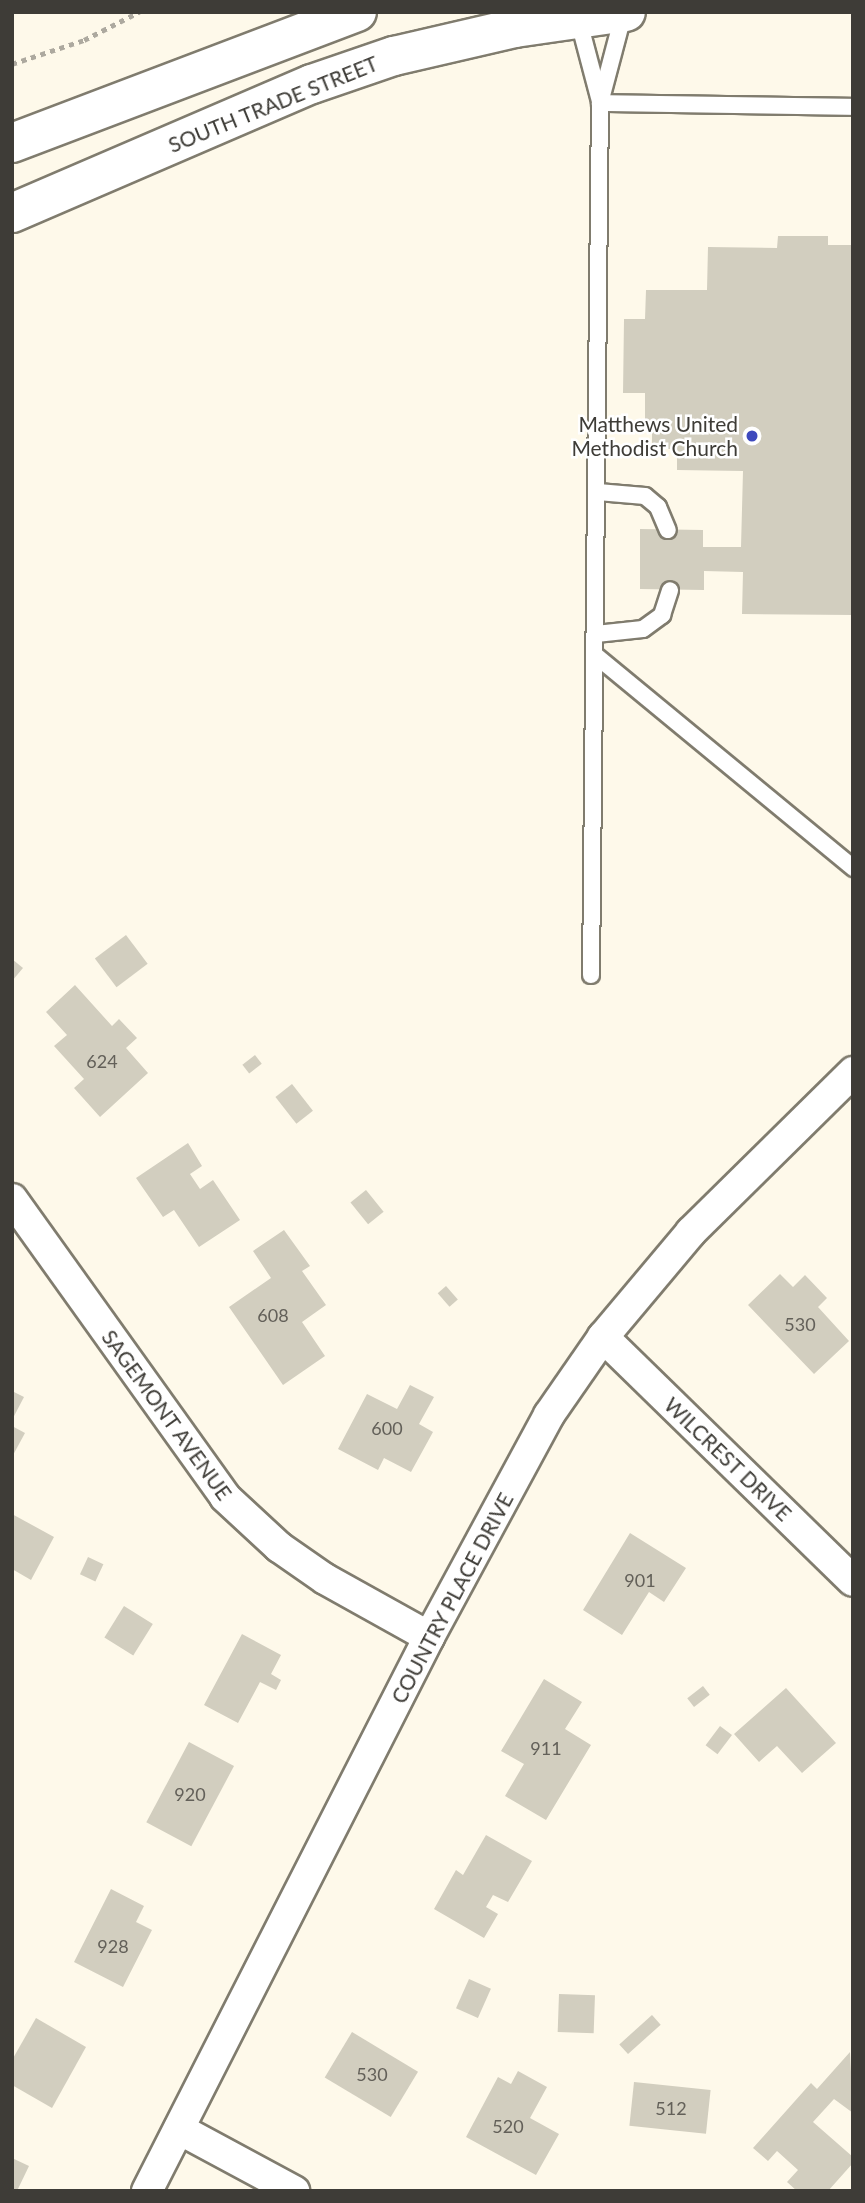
<!DOCTYPE html>
<style>
body{margin:0}
#map{position:relative;width:865px;height:2203px;overflow:hidden;background:#fef9ea;font-family:Lato,sans-serif}
div>[style]{position:absolute}
.building>*{inset:0;background:#d2cebf;transform-origin:0 0}
.path>*{height:4.5px;margin-top:-2.25px;transform-origin:0;background:repeating-linear-gradient(90deg,#ada99f 0 5px,transparent 0 10px)}
.roads{filter:drop-shadow(2px 0 #807c6e) drop-shadow(-2px 0 #807c6e) drop-shadow(0 2px #807c6e) drop-shadow(0 -2px #807c6e)}
.service>*{height:16px;margin:-8px;padding:0 8px;transform-origin:8px;border-radius:8px;background:#fff}
.minor>*{height:30px;margin:-15px;padding:0 15px;transform-origin:15px;border-radius:15px;background:#fff}
.secondary>*{height:38px;margin:-19px;padding:0 19px;transform-origin:19px;border-radius:19px;background:#fff}
.dots>*{width:19px;height:19px;translate:-50% -50%;box-sizing:border-box;border:4px solid #fff;border-radius:50%}
span{translate:-50% -50%;white-space:nowrap;text-align:center;line-height:1.15;-webkit-text-stroke:5px #fff;paint-order:stroke}
.number-label{font-size:18px;color:#636059}
.number-label span{-webkit-text-stroke-width:0}
.street-label{font-size:21px;color:#3e3c37}
.poi-label{font-size:21px;color:#3e3c37}
.right{translate:-100% -50%;text-align:right}
.frame{position:absolute;inset:0;border:14px solid #3e3c37;pointer-events:none}
</style>
<div id="map">
<div class="building">
<i style="clip-path:polygon(778px 236px,828px 236px,828px 245px,853px 245px,853px 615px,742px 614px,743px 572px,704px 571px,704px 590px,640px 589px,640px 529px,703px 530px,703px 547px,741px 547px,743px 471px,677px 470px,677px 449px,652px 449px,652px 424px,645px 423px,645px 393px,623px 393px,624px 319px,645px 319px,646px 290px,707px 290px,708px 247px,777px 248px)"></i>
<i style="left:126px;top:935px;width:36px;height:39px;rotate:53deg"></i>
<i style="clip-path:polygon(12px 959px,23px 968px,12px 981px)"></i>
<i style="clip-path:polygon(75px 985px,112px 1026px,119px 1019px,137px 1038px,126px 1048px,148px 1073px,100px 1117px,74px 1088px,84px 1079px,54px 1046px,67px 1035px,46px 1012px)"></i>
<i style="left:255px;top:1055px;width:11px;height:16px;rotate:52deg"></i>
<i style="left:292px;top:1084px;width:34px;height:21px;rotate:52deg"></i>
<i style="clip-path:polygon(188px 1143px,202px 1166px,190px 1174px,200px 1189px,213px 1180px,240px 1220px,199px 1247px,174px 1210px,163px 1217px,136px 1178px)"></i>
<i style="left:366px;top:1190px;width:28px;height:20px;rotate:51deg"></i>
<i style="clip-path:polygon(284px 1230px,310px 1266px,302px 1271px,326px 1305px,302px 1322px,325px 1356px,283px 1385px,229px 1307px,271px 1278px,253px 1251px)"></i>
<i style="clip-path:polygon(780px 1274px,793px 1287px,805px 1275px,827px 1298px,818px 1307px,849px 1341px,814px 1374px,748px 1305px)"></i>
<i style="left:446px;top:1286px;width:18px;height:11px;rotate:49deg"></i>
<i style="clip-path:polygon(410px 1385px,434px 1397px,419px 1424px,433px 1432px,411px 1472px,384px 1458px,378px 1470px,338px 1449px,367px 1394px,397px 1409px)"></i>
<i style="clip-path:polygon(12px 1391px,24px 1397px,12px 1420px)"></i>
<i style="clip-path:polygon(12px 1426px,25px 1433px,12px 1457px)"></i>
<i style="clip-path:polygon(12px 1514px,54px 1537px,31px 1580px,12px 1569px)"></i>
<i style="clip-path:polygon(630px 1533px,686px 1568px,664px 1602px,649px 1592px,622px 1635px,583px 1610px)"></i>
<i style="left:88px;top:1557px;width:17px;height:19px;rotate:25deg"></i>
<i style="left:124px;top:1606px;width:34px;height:37px;rotate:32deg"></i>
<i style="clip-path:polygon(242px 1634px,281px 1655px,271px 1674px,281px 1680px,276px 1690px,260px 1682px,238px 1723px,204px 1705px)"></i>
<i style="clip-path:polygon(544px 1679px,582px 1702px,565px 1729px,591px 1745px,546px 1820px,505px 1796px,524px 1764px,501px 1751px)"></i>
<i style="left:703px;top:1686px;width:11px;height:20px;rotate:52deg"></i>
<i style="clip-path:polygon(786px 1688px,836px 1743px,802px 1773px,777px 1746px,759px 1762px,734px 1734px)"></i>
<i style="left:720px;top:1726px;width:15px;height:24px;rotate:37deg"></i>
<i style="left:189px;top:1742px;width:51px;height:91px;rotate:28deg"></i>
<i style="clip-path:polygon(486px 1835px,532px 1861px,508px 1902px,493px 1895px,486px 1907px,498px 1914px,484px 1938px,434px 1909px,456px 1870px,463px 1875px)"></i>
<i style="clip-path:polygon(111px 1889px,144px 1906px,136px 1922px,152px 1930px,123px 1987px,74px 1962px)"></i>
<i style="left:469px;top:1979px;width:24px;height:32px;rotate:24deg"></i>
<i style="left:559px;top:1994px;width:36px;height:38px;rotate:2deg"></i>
<i style="left:652px;top:2015px;width:13px;height:44px;rotate:48deg"></i>
<i style="clip-path:polygon(36px 2018px,86px 2047px,52px 2108px,12px 2085px,12px 2060px)"></i>
<i style="left:352px;top:2032px;width:77px;height:53px;rotate:31deg"></i>
<i style="clip-path:polygon(850px 2052px,853px 2113px,834px 2099px,813px 2122px,853px 2157px,853px 2163px,828px 2191px,797px 2191px,787px 2182px,798px 2170px,777px 2151px,768px 2161px,753px 2148px,811px 2083px,817px 2089px)"></i>
<i style="clip-path:polygon(518px 2071px,547px 2087px,530px 2118px,559px 2134px,536px 2175px,466px 2137px,498px 2077px,511px 2084px)"></i>
<i style="left:634px;top:2082px;width:77px;height:44px;rotate:6deg"></i>
<i style="clip-path:polygon(12px 2158px,29px 2166px,17px 2191px,12px 2191px)"></i>
</div>
<div class="path">
<i style="left:12px;top:64px;width:76px;rotate:-18.4deg"></i>
<i style="left:84px;top:40px;width:62px;rotate:-27deg"></i>
</div>
<div class="roads">
<div class="service">
<i style="left:578px;top:18px;width:86px;rotate:75.2deg"></i>
<i style="left:600px;top:103px;width:253px;rotate:0.9deg"></i>
<i style="left:598px;top:492px;width:47px;rotate:4.9deg"></i>
<i style="left:645px;top:496px;width:17px;rotate:40deg"></i>
<i style="left:658px;top:507px;width:25px;rotate:67deg"></i>
<i style="left:596px;top:634px;width:47px;rotate:-6.1deg"></i>
<i style="left:643px;top:629px;width:24px;rotate:-36deg"></i>
<i style="left:662px;top:615px;width:26px;rotate:-72deg"></i>
<i style="left:595px;top:655px;width:335px;rotate:39.5deg"></i>
<i style="left:591px;top:975px;width:872px;rotate:-89.41deg"></i>
<i style="left:600px;top:103px;width:94px;rotate:-75.2deg"></i>
</div>
<div class="minor">
<i style="left:12px;top:1199px;width:366px;rotate:54.4deg"></i>
<i style="left:225px;top:1497px;width:74px;rotate:42.8deg"></i>
<i style="left:279px;top:1547px;width:56px;rotate:34.8deg"></i>
<i style="left:325px;top:1579px;width:119px;rotate:29.1deg"></i>
<i style="left:603px;top:1337px;width:349px;rotate:44.3deg"></i>
<i style="left:179px;top:2129px;width:131px;rotate:28.3deg"></i>
<i style="left:147px;top:2191px;width:622px;rotate:-63.02deg"></i>
<i style="left:429px;top:1637px;width:252px;rotate:-61.6deg"></i>
<i style="left:549px;top:1415px;width:95px;rotate:-55.3deg"></i>
<i style="left:603px;top:1337px;width:137px;rotate:-50deg"></i>
<i style="left:691px;top:1232px;width:228px;rotate:-44.6deg"></i>
</div>
<div class="secondary">
<i style="left:12px;top:143px;width:369px;rotate:-20.8deg"></i>
<i style="left:12px;top:213px;width:327px;rotate:-23.3deg"></i>
<i style="left:312px;top:84px;width:87px;rotate:-18.9deg"></i>
<i style="left:394px;top:56px;width:124px;rotate:-13deg"></i>
<i style="left:515px;top:28px;width:112px;rotate:-8.2deg"></i>
</div>
</div>
<div class="dots">
<i style="left:752px;top:436px;background:#3e49bd"></i>
</div>
<div class="number-label">
<span style="left:102px;top:1061px">624</span>
<span style="left:273px;top:1315px">608</span>
<span style="left:800px;top:1324px">530</span>
<span style="left:387px;top:1428px">600</span>
<span style="left:640px;top:1580px">901</span>
<span style="left:546px;top:1748px">911</span>
<span style="left:190px;top:1794px">920</span>
<span style="left:113px;top:1946px">928</span>
<span style="left:372px;top:2074px">530</span>
<span style="left:671px;top:2108px">512</span>
<span style="left:508px;top:2126px">520</span>
</div>
<div class="street-label">
<span style="left:273px;top:104px;rotate:-22deg">SOUTH TRADE STREET</span>
<span style="left:167px;top:1415px;rotate:54deg">SAGEMONT AVENUE</span>
<span style="left:728px;top:1459px;rotate:44deg">WILCREST DRIVE</span>
<span style="left:452px;top:1598px;rotate:-62deg">COUNTRY PLACE DRIVE</span>
</div>
<div class="poi-label">
<span class="right" style="left:738px;top:436px">Matthews United<br>Methodist Church</span>
</div>
<div class="frame"></div>
</div>
